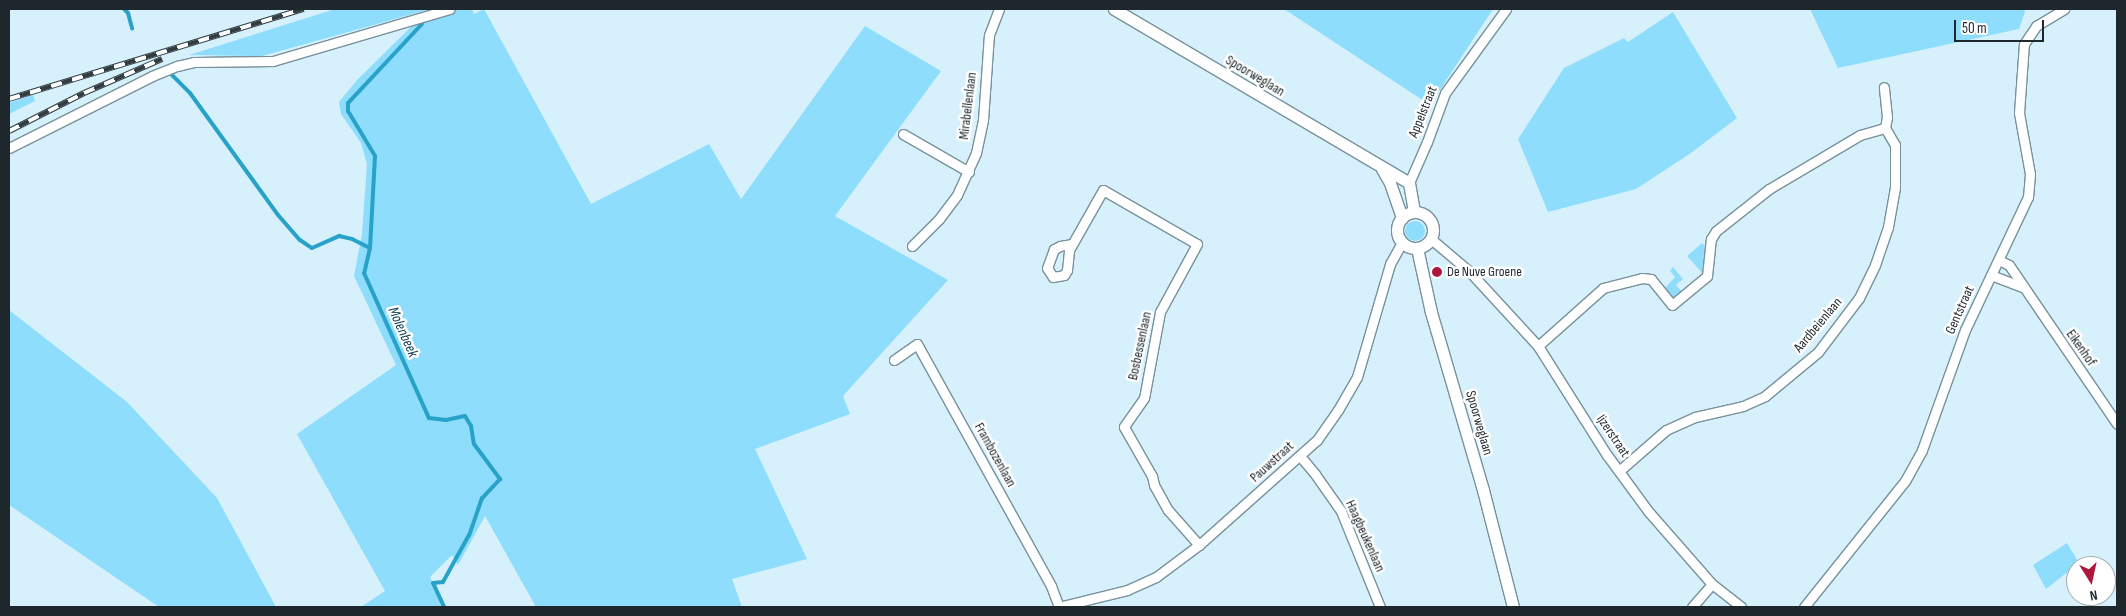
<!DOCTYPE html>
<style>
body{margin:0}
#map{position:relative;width:2126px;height:616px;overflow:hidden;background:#d6f1fc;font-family:"Sofia Sans Condensed",sans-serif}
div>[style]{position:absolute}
.green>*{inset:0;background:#8eddfc}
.round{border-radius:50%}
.stream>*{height:4px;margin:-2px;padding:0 2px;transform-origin:2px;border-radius:2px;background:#28a2c9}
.roads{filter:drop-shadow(1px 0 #78919b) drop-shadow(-1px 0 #78919b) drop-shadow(0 1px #78919b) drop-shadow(0 -1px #78919b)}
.minor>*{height:9px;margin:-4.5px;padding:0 4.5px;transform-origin:4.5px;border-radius:4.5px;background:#fff}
.tertiary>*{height:11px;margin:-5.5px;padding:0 5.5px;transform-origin:5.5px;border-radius:5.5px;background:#fff}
.tertiary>.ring{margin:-5.5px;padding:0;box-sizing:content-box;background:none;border:11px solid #fff;border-radius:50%}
.rail>*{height:5.5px;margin-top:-2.75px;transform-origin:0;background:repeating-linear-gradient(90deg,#fff 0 11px,#313d41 0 22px);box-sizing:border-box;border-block:1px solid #313d41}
.dots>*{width:14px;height:14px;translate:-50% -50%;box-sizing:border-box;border:2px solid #fff;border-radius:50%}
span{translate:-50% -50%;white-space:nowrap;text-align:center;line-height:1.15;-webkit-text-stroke:5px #fff;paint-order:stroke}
.street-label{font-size:14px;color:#1e282c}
.poi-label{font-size:14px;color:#1e282c}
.left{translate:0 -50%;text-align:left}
.water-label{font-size:15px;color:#0f4152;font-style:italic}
.frame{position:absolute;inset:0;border:10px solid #1e282c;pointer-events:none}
.north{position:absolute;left:2066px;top:556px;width:50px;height:50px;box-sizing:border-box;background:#fff;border:1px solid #a5a9ab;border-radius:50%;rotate:170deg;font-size:14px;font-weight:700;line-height:20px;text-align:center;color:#1e282c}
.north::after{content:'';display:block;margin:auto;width:18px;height:22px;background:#ad193e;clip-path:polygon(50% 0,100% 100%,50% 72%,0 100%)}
.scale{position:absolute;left:1954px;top:20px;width:90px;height:22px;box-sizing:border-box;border:2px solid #1e282c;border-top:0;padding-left:6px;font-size:15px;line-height:18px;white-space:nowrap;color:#1e282c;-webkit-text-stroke:4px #fff;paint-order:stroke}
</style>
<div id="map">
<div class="green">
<i style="clip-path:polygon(335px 9px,431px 9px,262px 56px,189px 55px)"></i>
<i style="clip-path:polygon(461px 9px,472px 9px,474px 14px,484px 9px,591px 204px,709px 144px,741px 199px,865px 26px,941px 71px,835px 216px,948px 280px,843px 396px,850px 414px,755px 449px,807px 559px,732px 579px,742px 607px,536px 607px,485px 516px,458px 565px,452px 555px,430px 577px,444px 607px,361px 607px,385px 591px,297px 434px,396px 365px,354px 276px,362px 234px,367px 164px,361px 143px,341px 114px,339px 102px,357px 80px,416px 22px)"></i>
<i style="clip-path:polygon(1284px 9px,1493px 9px,1430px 105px)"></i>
<i style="clip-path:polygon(1810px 9px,2024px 9px,2025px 12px,2019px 29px,1838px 68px)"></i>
<i style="clip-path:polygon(1673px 12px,1737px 118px,1691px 153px,1636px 189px,1548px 212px,1518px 139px,1564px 68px,1624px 38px,1628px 42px)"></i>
<i style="clip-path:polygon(33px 95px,35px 101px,9px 114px,9px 103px)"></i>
<i class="round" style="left:1405px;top:221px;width:20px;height:20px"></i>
<i style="clip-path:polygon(1702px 243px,1705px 246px,1702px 273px,1687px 256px)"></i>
<i style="clip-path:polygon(1673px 267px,1683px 279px,1676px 285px,1682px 292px,1674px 297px,1671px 297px,1665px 288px,1675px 277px,1670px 271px)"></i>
<i style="clip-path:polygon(9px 310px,127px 402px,217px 498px,276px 607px,159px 607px,9px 505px)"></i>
<i style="clip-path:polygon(2067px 543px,2079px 563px,2046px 589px,2033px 565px)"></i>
</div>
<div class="stream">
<i style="left:124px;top:9px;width:6px;rotate:45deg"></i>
<i style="left:128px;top:13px;width:16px;rotate:75deg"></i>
<i style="left:422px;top:24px;width:108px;rotate:133.1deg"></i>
<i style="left:348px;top:103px;width:8px;rotate:90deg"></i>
<i style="left:348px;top:111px;width:52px;rotate:59deg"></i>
<i style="left:375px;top:156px;width:92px;rotate:93.1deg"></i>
<i style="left:370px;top:248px;width:26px;rotate:103deg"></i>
<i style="left:364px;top:273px;width:159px;rotate:65.9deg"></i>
<i style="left:429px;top:418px;width:17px;rotate:7deg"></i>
<i style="left:446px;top:420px;width:19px;rotate:-12deg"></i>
<i style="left:465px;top:416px;width:12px;rotate:59deg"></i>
<i style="left:471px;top:426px;width:18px;rotate:81deg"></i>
<i style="left:474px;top:444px;width:44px;rotate:53.4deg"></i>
<i style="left:500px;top:479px;width:26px;rotate:133deg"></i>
<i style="left:482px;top:498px;width:39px;rotate:109deg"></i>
<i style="left:469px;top:535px;width:54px;rotate:119deg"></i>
<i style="left:443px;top:582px;width:10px;rotate:174deg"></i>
<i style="left:433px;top:583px;width:26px;rotate:65deg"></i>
<i style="left:171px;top:74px;width:27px;rotate:45deg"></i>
<i style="left:190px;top:93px;width:150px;rotate:54.2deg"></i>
<i style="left:278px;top:215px;width:33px;rotate:49deg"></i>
<i style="left:300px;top:240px;width:14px;rotate:34deg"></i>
<i style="left:312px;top:248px;width:30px;rotate:-24deg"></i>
<i style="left:339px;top:236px;width:13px;rotate:13deg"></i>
<i style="left:352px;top:239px;width:20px;rotate:27deg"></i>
</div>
<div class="roads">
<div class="minor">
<i style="left:903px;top:134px;width:76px;rotate:29.9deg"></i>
<i style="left:9px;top:148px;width:160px;rotate:-26.7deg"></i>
<i style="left:152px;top:76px;width:27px;rotate:-22deg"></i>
<i style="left:177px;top:66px;width:17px;rotate:-13deg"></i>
<i style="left:194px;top:62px;width:79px;rotate:-0.7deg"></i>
<i style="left:273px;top:61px;width:184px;rotate:-16.4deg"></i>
<i style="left:1409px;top:183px;width:45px;rotate:-66.3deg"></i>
<i style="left:1427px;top:142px;width:52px;rotate:-69.8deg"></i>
<i style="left:1445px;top:93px;width:104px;rotate:-54deg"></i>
<i style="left:1431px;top:239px;width:51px;rotate:40.2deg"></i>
<i style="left:1470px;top:272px;width:100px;rotate:47.4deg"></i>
<i style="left:1538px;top:346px;width:129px;rotate:57.7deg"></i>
<i style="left:1607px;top:455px;width:69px;rotate:53.8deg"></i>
<i style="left:1648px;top:511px;width:97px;rotate:48.8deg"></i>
<i style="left:1712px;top:584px;width:37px;rotate:38deg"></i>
<i style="left:1072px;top:244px;width:12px;rotate:171deg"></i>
<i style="left:1060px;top:246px;width:7px;rotate:153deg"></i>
<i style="left:1054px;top:249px;width:20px;rotate:110deg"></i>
<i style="left:1047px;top:268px;width:11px;rotate:56deg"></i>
<i style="left:1053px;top:277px;width:11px;rotate:-10deg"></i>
<i style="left:1064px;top:275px;width:6px;rotate:-59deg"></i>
<i style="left:1067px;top:270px;width:20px;rotate:-84deg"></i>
<i style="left:1069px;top:250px;width:69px;rotate:-60.5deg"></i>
<i style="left:1103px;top:190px;width:108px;rotate:29.9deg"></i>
<i style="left:1197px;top:244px;width:77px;rotate:118.6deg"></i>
<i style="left:1160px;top:312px;width:87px;rotate:100.5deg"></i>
<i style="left:1144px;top:398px;width:35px;rotate:125deg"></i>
<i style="left:1124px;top:427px;width:56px;rotate:60.3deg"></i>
<i style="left:1152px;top:476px;width:9px;rotate:77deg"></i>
<i style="left:1154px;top:485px;width:29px;rotate:61deg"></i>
<i style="left:1168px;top:510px;width:47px;rotate:48.5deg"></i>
<i style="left:912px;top:246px;width:38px;rotate:-45deg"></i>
<i style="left:939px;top:219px;width:30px;rotate:-53deg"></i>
<i style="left:957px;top:195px;width:46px;rotate:-65.7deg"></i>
<i style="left:976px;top:153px;width:34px;rotate:-78deg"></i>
<i style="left:983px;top:120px;width:85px;rotate:-86deg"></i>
<i style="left:989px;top:35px;width:28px;rotate:-69deg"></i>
<i style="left:1999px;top:260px;width:11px;rotate:27deg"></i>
<i style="left:2009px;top:265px;width:192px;rotate:55.8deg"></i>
<i style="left:1991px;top:275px;width:33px;rotate:21deg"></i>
<i style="left:1538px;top:346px;width:87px;rotate:-41.7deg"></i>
<i style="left:1603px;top:288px;width:40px;rotate:-14.4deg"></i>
<i style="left:1642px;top:278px;width:9px;rotate:6deg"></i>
<i style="left:1651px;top:279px;width:33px;rotate:51deg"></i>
<i style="left:1672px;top:305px;width:45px;rotate:-39.6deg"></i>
<i style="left:1707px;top:276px;width:37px;rotate:-84deg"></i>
<i style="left:1711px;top:239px;width:9px;rotate:-58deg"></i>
<i style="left:1716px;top:231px;width:68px;rotate:-38.4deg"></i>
<i style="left:1769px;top:189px;width:106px;rotate:-30.7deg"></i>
<i style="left:1860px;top:135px;width:26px;rotate:-16deg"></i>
<i style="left:894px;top:360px;width:28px;rotate:-35deg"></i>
<i style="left:917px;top:344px;width:277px;rotate:61deg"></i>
<i style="left:1051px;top:586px;width:22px;rotate:69deg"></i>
<i style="left:1300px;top:456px;width:23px;rotate:50deg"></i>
<i style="left:1315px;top:474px;width:45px;rotate:54.9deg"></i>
<i style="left:1341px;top:511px;width:104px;rotate:67.9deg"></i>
<i style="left:1619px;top:471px;width:62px;rotate:-41.1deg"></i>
<i style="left:1666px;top:430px;width:32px;rotate:-24deg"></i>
<i style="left:1695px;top:417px;width:49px;rotate:-12.9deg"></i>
<i style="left:1743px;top:406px;width:24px;rotate:-24deg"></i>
<i style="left:1765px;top:396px;width:69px;rotate:-39.7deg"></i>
<i style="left:1818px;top:352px;width:68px;rotate:-52.8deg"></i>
<i style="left:1859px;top:298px;width:37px;rotate:-64deg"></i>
<i style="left:1875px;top:265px;width:40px;rotate:-71.1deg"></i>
<i style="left:1888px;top:227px;width:40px;rotate:-80deg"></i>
<i style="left:1895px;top:188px;width:43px;rotate:-90deg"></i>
<i style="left:1895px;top:145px;width:20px;rotate:-120deg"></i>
<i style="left:1885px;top:128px;width:11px;rotate:-80deg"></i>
<i style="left:1887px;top:117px;width:30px;rotate:-96deg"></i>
<i style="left:1058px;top:607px;width:71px;rotate:-13.8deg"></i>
<i style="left:1127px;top:590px;width:32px;rotate:-24deg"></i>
<i style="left:1156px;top:577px;width:54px;rotate:-36.7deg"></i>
<i style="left:1199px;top:545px;width:158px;rotate:-41.7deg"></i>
<i style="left:1317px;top:440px;width:37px;rotate:-55deg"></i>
<i style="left:1338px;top:410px;width:38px;rotate:-60deg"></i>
<i style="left:1357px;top:377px;width:118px;rotate:-73.7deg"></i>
<i style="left:1390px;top:264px;width:25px;rotate:-61deg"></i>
<i style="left:1692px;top:607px;width:30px;rotate:-49deg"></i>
<i style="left:1804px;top:607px;width:161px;rotate:-51.3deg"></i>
<i style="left:1905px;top:481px;width:35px;rotate:-61deg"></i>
<i style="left:1922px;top:450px;width:127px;rotate:-70.3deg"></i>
<i style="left:1965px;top:330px;width:147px;rotate:-64.7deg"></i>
<i style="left:2028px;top:197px;width:23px;rotate:-85deg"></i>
<i style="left:2030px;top:174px;width:62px;rotate:-100.2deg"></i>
<i style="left:2019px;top:113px;width:69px;rotate:-85.9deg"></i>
<i style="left:2024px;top:44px;width:22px;rotate:-56deg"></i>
<i style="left:2036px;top:26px;width:33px;rotate:-31deg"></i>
</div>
<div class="tertiary">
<i style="left:1114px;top:9px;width:342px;rotate:30.5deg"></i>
<i style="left:1409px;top:183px;width:29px;rotate:80deg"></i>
<i style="left:1382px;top:169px;width:16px;rotate:60deg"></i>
<i style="left:1390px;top:183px;width:37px;rotate:71deg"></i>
<i class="ring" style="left:1397px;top:212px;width:25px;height:25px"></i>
<i style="left:1417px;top:248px;width:66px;rotate:77.7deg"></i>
<i style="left:1431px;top:312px;width:185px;rotate:73.7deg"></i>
<i style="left:1483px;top:490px;width:121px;rotate:75.6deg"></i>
</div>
</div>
<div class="rail">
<i style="left:9px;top:99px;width:308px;rotate:-17deg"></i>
<i style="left:9px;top:131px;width:84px;rotate:-26.9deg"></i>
<i style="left:84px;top:93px;width:85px;rotate:-23.6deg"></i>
</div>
<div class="dots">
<i style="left:1437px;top:272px;background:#ad193e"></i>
</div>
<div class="street-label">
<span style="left:1255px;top:76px;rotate:31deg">Spoorweglaan</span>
<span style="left:968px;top:106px;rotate:-83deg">Mirabellenlaan</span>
<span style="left:1423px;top:112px;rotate:-68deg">Appelstraat</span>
<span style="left:1960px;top:310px;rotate:-66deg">Gentstraat</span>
<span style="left:1818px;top:325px;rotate:-50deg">Aardbeienlaan</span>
<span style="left:1140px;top:346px;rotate:-78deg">Bosbessenlaan</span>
<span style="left:2081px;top:348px;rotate:55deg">Eikenhof</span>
<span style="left:1479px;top:423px;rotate:74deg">Spoorweglaan</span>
<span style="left:1613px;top:436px;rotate:56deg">Ijzerstraat</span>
<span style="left:995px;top:455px;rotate:61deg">Frambozenlaan</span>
<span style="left:1272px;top:462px;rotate:-42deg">Pauwstraat</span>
<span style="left:1365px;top:536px;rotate:66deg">Haagbeukenlaan</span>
</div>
<div class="poi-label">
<span class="left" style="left:1447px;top:272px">De Nuve Groene</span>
</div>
<div class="water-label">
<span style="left:403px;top:332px;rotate:66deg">Molenbeek</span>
</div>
<div class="frame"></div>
<div class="north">N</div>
<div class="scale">50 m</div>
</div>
